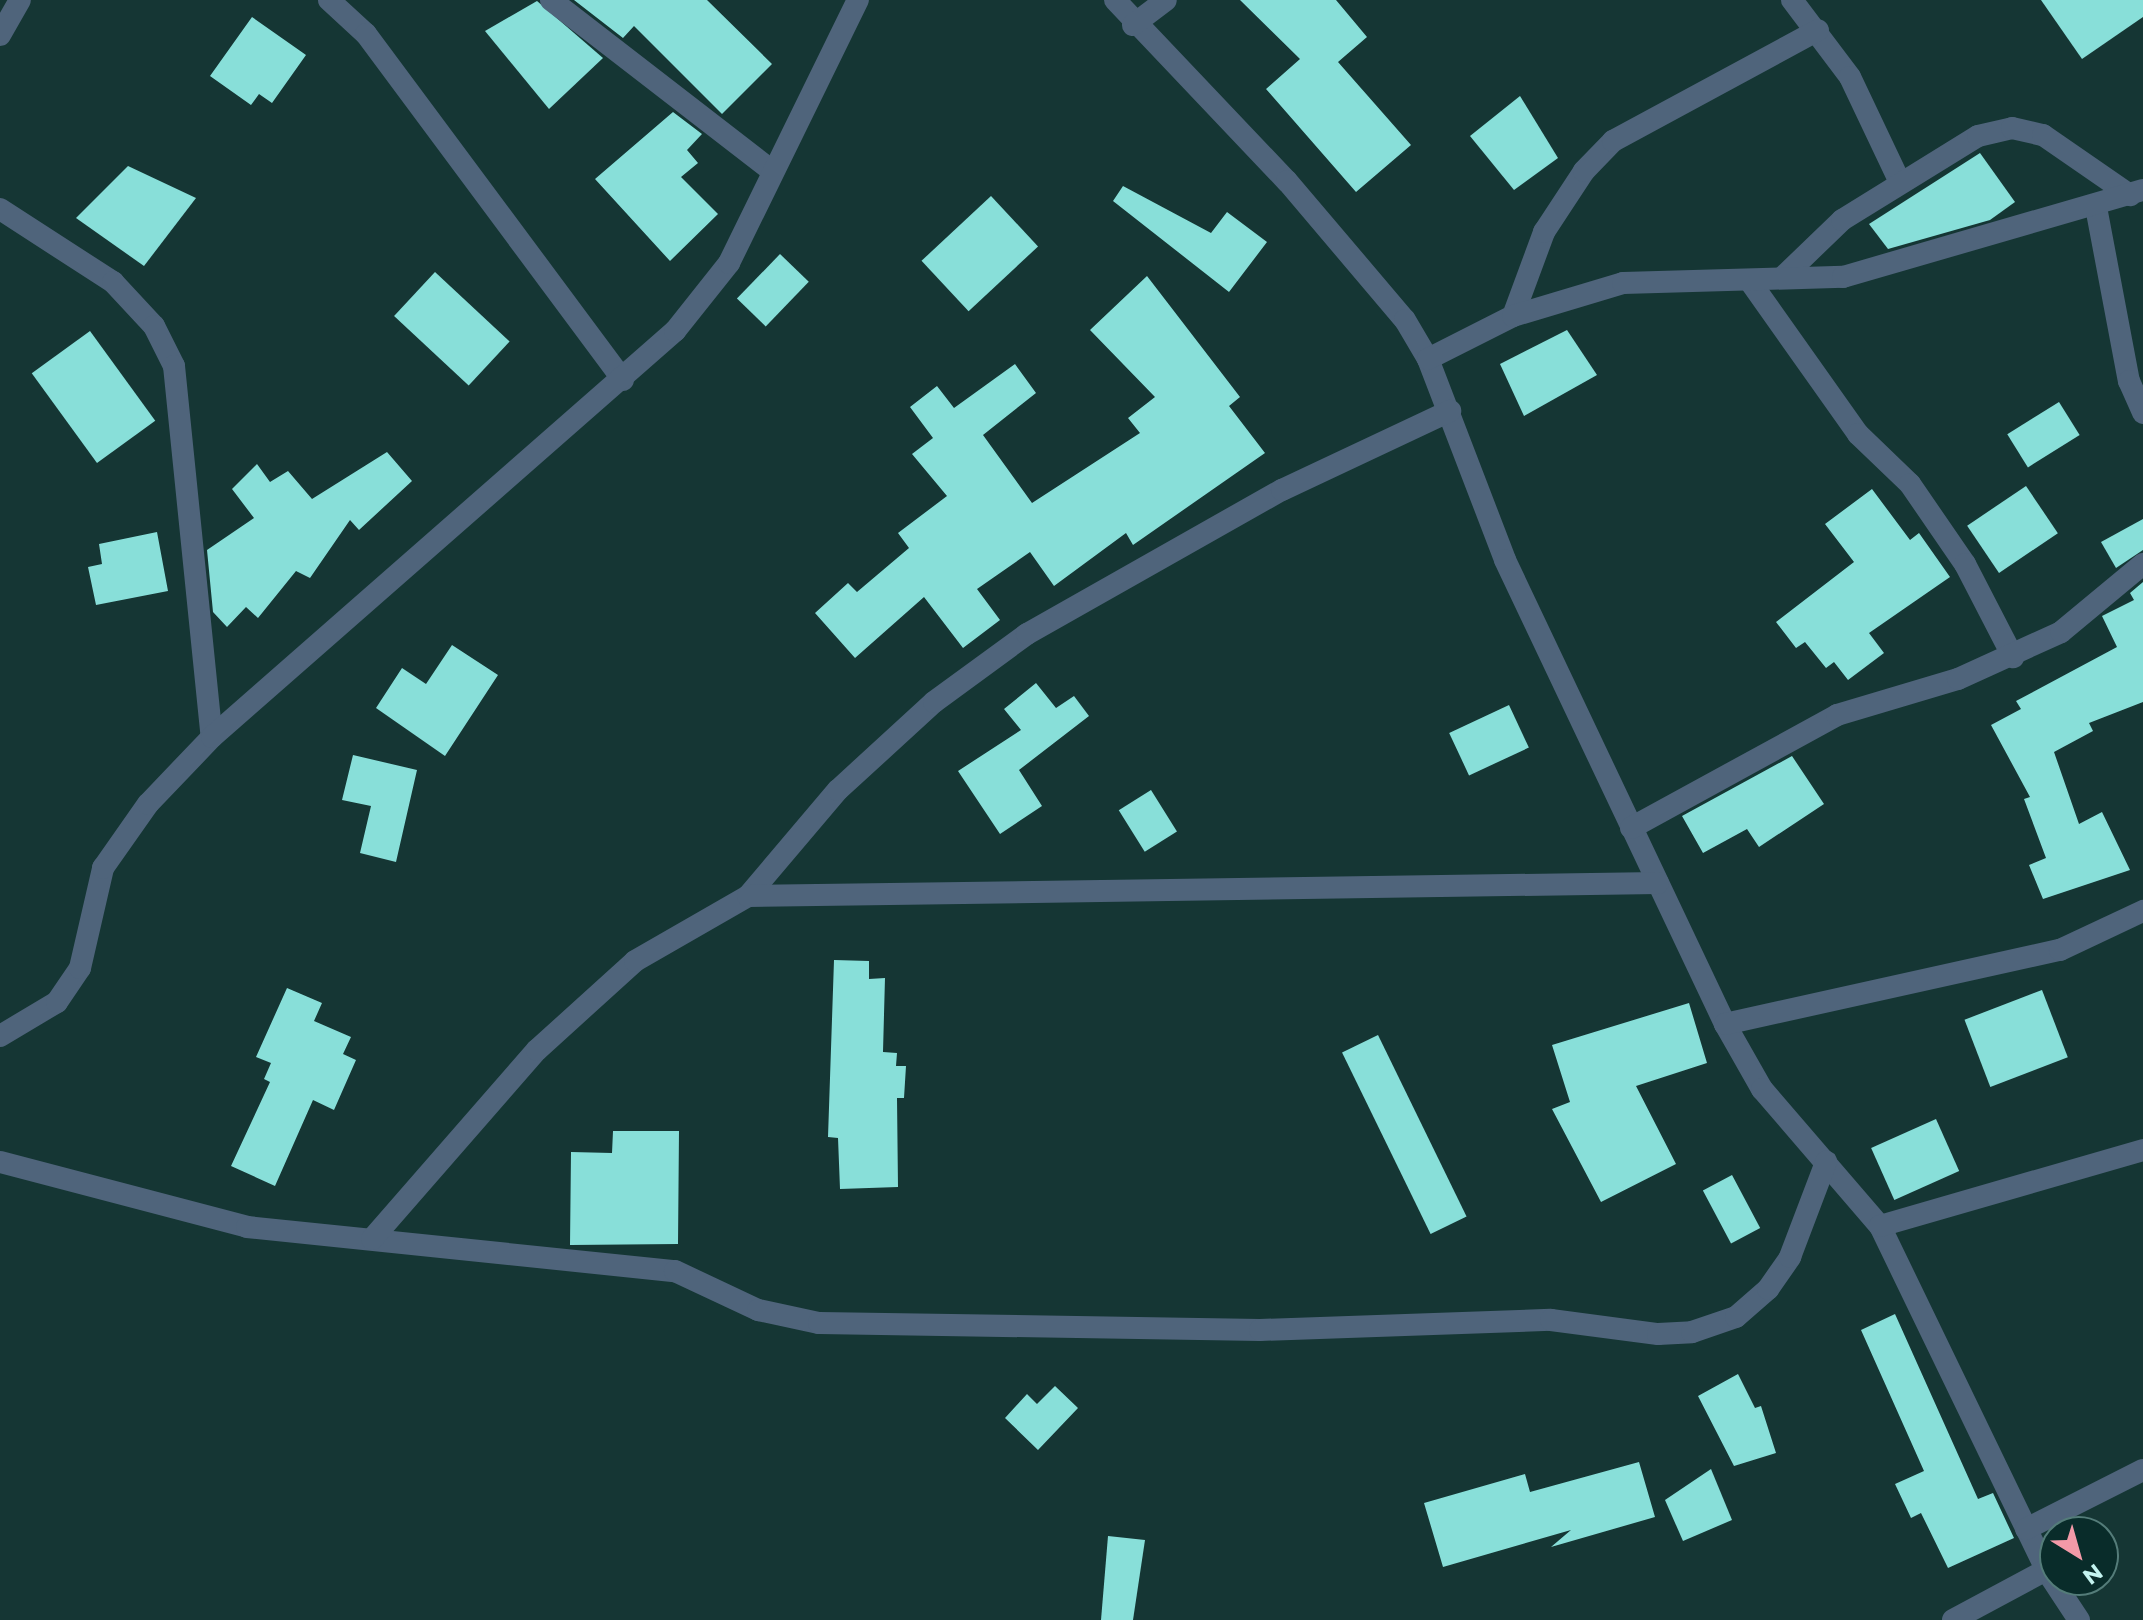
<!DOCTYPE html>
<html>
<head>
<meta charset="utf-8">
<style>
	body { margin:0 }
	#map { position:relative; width:2143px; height:1620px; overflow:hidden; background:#153634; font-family:Montserrat,sans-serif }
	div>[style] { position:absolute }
	.building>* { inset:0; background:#88dfd9; transform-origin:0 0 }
	.minor>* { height:22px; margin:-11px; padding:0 11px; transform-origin:11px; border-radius:11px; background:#4f647b }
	span { translate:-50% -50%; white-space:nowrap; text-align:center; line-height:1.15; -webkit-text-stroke:8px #092c2a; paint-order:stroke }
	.north { position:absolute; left:2039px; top:1516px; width:80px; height:80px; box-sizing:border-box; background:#092c2a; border:2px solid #547c79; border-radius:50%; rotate:143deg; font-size:22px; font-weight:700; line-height:32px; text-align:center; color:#c4f4f0 }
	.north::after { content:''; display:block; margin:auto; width:28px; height:36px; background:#f39aa8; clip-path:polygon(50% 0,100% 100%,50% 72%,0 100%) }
</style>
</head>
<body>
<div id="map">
	<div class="building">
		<i style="clip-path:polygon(574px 0,707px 0,772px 64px,722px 114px,634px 26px,623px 38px)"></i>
		<i style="clip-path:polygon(1240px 0,1336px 0,1367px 37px,1338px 62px,1411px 145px,1356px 192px,1266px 89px,1300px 59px)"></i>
		<i style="clip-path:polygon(2041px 0,2143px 0,2143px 17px,2082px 59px)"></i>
		<i style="clip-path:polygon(537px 1px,603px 58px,549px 109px,485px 31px)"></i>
		<i style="clip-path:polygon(252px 17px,306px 55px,272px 103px,259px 94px,251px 105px,210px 76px)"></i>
		<i style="clip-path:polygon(1520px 96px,1558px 158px,1514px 190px,1470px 136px)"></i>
		<i style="clip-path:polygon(673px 112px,702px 134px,687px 150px,698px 163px,681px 177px,718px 214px,670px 261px,595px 179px)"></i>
		<i style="clip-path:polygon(1980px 153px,2015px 202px,1990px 220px,1888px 249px,1869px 224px)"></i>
		<i style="clip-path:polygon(128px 166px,196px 198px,144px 266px,76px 218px)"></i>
		<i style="clip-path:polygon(1123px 186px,1211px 233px,1227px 212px,1267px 242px,1229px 292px,1113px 201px)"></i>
		<i style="left:991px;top:196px;width:69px;height:95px;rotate:47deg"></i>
		<i style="left:780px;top:254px;width:40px;height:62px;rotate:44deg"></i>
		<i style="left:435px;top:272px;width:102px;height:60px;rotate:43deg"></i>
		<i style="clip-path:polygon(1147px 276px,1240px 397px,1229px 406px,1265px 453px,1133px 545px,1126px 533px,1054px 586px,1030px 552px,977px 589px,1000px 620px,963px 648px,924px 597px,855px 658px,815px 613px,848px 583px,857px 592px,909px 548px,898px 533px,947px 496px,912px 454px,933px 438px,910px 407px,937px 386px,954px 408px,1015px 364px,1036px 393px,983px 435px,1032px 503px,1140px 433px,1128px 418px,1155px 397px,1090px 330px)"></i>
		<i style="clip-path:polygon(1567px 330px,1597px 375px,1524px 416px,1500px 364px)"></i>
		<i style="left:90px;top:331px;width:111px;height:72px;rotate:54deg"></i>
		<i style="left:2059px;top:402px;width:39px;height:61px;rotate:58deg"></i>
		<i style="clip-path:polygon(387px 452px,412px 481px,359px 530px,350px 520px,310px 578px,296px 571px,258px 618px,246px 607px,227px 627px,213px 612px,207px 550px,254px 518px,232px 489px,257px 464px,270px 482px,288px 471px,312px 499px)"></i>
		<i style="left:2026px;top:486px;width:57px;height:71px;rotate:56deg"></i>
		<i style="clip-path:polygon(1872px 489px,1910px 540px,1919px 533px,1950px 577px,1869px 633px,1884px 653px,1848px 680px,1834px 662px,1826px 668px,1805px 642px,1796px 648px,1776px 622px,1854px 562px,1825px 524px)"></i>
		<i style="clip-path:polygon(2143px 519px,2143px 550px,2116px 568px,2101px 542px)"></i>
		<i style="clip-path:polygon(157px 532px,168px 591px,96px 605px,88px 567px,102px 564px,99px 544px)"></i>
		<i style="clip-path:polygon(2143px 582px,2143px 702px,2089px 723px,2093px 731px,2054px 752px,2079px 824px,2102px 812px,2130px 870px,2043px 899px,2029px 865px,2046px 858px,2024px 799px,2030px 797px,1991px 725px,2021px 709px,2016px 701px,2117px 647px,2102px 616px,2134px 600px,2130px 593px)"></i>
		<i style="clip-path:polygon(452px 645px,498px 675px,445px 756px,376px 708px,402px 668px,426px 684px)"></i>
		<i style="clip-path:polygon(1036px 683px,1056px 708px,1074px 696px,1089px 716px,1019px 770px,1042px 806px,1000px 834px,958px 771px,1021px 730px,1004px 709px)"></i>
		<i style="left:1509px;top:705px;width:47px;height:66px;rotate:65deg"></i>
		<i style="clip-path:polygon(353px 755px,417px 770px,396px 862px,360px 853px,371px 806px,342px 800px)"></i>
		<i style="clip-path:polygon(1792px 756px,1824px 804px,1759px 847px,1747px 829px,1703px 853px,1682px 816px)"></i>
		<i style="left:1151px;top:790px;width:49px;height:38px;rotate:58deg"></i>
		<i style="clip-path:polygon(834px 960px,869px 961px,869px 979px,885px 978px,883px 1052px,897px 1053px,896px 1066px,906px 1066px,904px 1098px,897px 1098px,898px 1187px,840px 1189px,838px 1138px,828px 1137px)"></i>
		<i style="clip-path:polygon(287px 988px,322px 1003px,314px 1021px,351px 1037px,343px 1054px,356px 1060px,334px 1110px,313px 1100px,275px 1186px,231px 1166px,270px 1082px,264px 1079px,271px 1063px,256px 1057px)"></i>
		<i style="left:2042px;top:990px;width:72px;height:83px;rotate:69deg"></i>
		<i style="clip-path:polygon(1689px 1003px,1707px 1063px,1636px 1086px,1676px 1164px,1601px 1202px,1552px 1109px,1570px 1102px,1552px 1045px)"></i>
		<i style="left:1378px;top:1035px;width:202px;height:40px;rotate:64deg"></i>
		<i style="left:1936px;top:1119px;width:57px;height:71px;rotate:66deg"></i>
		<i style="clip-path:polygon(613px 1131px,679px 1131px,678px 1244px,570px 1245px,571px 1152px,612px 1153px)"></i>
		<i style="left:1732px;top:1175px;width:60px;height:33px;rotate:62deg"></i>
		<i style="clip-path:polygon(1895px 1314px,1978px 1499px,1993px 1493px,2014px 1538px,1948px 1568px,1921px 1513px,1911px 1518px,1895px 1484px,1924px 1471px,1861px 1330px)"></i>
		<i style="clip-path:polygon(1738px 1374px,1755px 1408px,1761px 1406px,1776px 1453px,1734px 1466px,1698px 1396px)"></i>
		<i style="clip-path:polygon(1055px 1386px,1078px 1408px,1038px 1450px,1005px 1418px,1027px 1394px,1037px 1404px)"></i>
		<i style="clip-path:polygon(1639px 1462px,1655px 1517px,1551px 1547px,1571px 1530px,1443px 1567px,1424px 1503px,1525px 1474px,1530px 1492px)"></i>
		<i style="clip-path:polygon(1711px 1469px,1732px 1520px,1683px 1541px,1665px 1500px)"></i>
		<i style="clip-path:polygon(1108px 1536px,1145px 1540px,1133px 1620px,1101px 1620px)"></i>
	</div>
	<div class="minor">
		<i style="left:329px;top:0;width:50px;rotate:42.6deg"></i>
		<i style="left:366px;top:34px;width:431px;rotate:53.4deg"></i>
		<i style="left:551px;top:0;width:279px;rotate:37.7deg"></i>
		<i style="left:1115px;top:0;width:250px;rotate:46.5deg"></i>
		<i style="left:1287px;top:181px;width:182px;rotate:49.7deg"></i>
		<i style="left:1405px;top:320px;width:45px;rotate:59.5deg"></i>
		<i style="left:1428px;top:359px;width:215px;rotate:69deg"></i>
		<i style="left:1505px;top:560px;width:514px;rotate:64.63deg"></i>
		<i style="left:1725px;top:1024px;width:75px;rotate:60.4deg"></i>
		<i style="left:1762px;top:1089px;width:181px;rotate:49.3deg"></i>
		<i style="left:1880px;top:1226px;width:382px;rotate:64.2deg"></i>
		<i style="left:2046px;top:1570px;width:60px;rotate:56.6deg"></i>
		<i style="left:1792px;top:0;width:96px;rotate:53deg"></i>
		<i style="left:1850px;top:77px;width:114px;rotate:64.6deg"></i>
		<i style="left:1133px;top:25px;width:41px;rotate:-37.1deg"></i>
		<i style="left:0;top:35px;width:40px;rotate:-60.3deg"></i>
		<i style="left:2096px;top:207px;width:177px;rotate:79.3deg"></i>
		<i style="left:2129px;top:381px;width:35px;rotate:66deg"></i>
		<i style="left:0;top:209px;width:135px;rotate:32.9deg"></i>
		<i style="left:113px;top:282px;width:60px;rotate:47deg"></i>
		<i style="left:154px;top:326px;width:45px;rotate:63.4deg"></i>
		<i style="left:174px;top:366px;width:373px;rotate:84.2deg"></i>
		<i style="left:1783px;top:277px;width:82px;rotate:-44deg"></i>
		<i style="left:1842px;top:220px;width:160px;rotate:-31.7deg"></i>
		<i style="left:1978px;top:136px;width:35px;rotate:-13deg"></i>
		<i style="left:2012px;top:128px;width:32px;rotate:13deg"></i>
		<i style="left:2043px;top:135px;width:106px;rotate:34.6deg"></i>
		<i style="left:1749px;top:280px;width:189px;rotate:54.7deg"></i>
		<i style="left:1858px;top:434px;width:72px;rotate:43.9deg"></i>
		<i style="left:1910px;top:484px;width:97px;rotate:55.5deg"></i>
		<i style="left:1965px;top:564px;width:105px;rotate:62.7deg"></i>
		<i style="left:1513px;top:316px;width:90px;rotate:-69.7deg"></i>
		<i style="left:1544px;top:232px;width:73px;rotate:-56.7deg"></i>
		<i style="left:1584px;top:171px;width:42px;rotate:-46deg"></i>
		<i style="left:1613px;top:141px;width:233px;rotate:-28.4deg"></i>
		<i style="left:1428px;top:359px;width:95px;rotate:-26.8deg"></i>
		<i style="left:1513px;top:316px;width:115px;rotate:-16.7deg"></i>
		<i style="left:1623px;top:283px;width:220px;rotate:-1.6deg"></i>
		<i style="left:1843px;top:277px;width:312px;rotate:-16.2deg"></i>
		<i style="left:1631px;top:828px;width:235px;rotate:-28.7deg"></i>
		<i style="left:1837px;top:715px;width:126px;rotate:-16.6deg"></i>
		<i style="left:1958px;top:679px;width:113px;rotate:-24.5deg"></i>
		<i style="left:2061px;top:632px;width:107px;rotate:-39.7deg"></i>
		<i style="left:748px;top:896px;width:139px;rotate:-49.7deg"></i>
		<i style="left:838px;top:790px;width:130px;rotate:-42.5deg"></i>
		<i style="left:934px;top:702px;width:115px;rotate:-36.2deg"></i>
		<i style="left:1027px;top:634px;width:293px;rotate:-29.5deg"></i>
		<i style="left:1282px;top:490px;width:186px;rotate:-25.2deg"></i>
		<i style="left:1725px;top:1024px;width:343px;rotate:-12.5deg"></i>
		<i style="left:2060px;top:950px;width:92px;rotate:-25.2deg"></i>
		<i style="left:0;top:1036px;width:66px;rotate:-30.8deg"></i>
		<i style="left:57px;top:1002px;width:41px;rotate:-55.9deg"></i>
		<i style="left:80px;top:968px;width:103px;rotate:-77deg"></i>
		<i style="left:103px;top:868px;width:78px;rotate:-54.9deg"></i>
		<i style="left:148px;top:804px;width:93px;rotate:-46.3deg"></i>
		<i style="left:212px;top:737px;width:616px;rotate:-41.25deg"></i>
		<i style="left:675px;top:331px;width:87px;rotate:-51.5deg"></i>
		<i style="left:729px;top:263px;width:293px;rotate:-63.9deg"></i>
		<i style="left:0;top:1162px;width:255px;rotate:14.7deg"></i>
		<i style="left:247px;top:1227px;width:430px;rotate:5.9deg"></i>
		<i style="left:675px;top:1271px;width:92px;rotate:25.2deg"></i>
		<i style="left:758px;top:1310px;width:62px;rotate:12deg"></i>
		<i style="left:819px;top:1323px;width:441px;rotate:0.9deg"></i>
		<i style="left:1260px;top:1330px;width:291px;rotate:-2deg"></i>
		<i style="left:1551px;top:1320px;width:108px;rotate:7.5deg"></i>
		<i style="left:1658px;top:1334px;width:34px;rotate:-3deg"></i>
		<i style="left:1692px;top:1332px;width:46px;rotate:-18.8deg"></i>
		<i style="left:1736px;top:1317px;width:43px;rotate:-41.2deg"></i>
		<i style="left:1768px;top:1289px;width:39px;rotate:-55deg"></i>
		<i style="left:1790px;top:1257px;width:102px;rotate:-69.2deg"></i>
		<i style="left:1880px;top:1226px;width:274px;rotate:-16.1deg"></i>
		<i style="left:372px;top:1239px;width:251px;rotate:-48.9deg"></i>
		<i style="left:537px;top:1050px;width:132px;rotate:-42.2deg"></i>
		<i style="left:635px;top:961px;width:130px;rotate:-29.9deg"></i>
		<i style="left:748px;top:896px;width:910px;rotate:-0.82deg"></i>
		<i style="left:2026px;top:1529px;width:131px;rotate:-26.8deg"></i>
		<i style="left:1953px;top:1620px;width:106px;rotate:-28.3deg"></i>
	</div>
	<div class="north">N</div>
</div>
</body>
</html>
